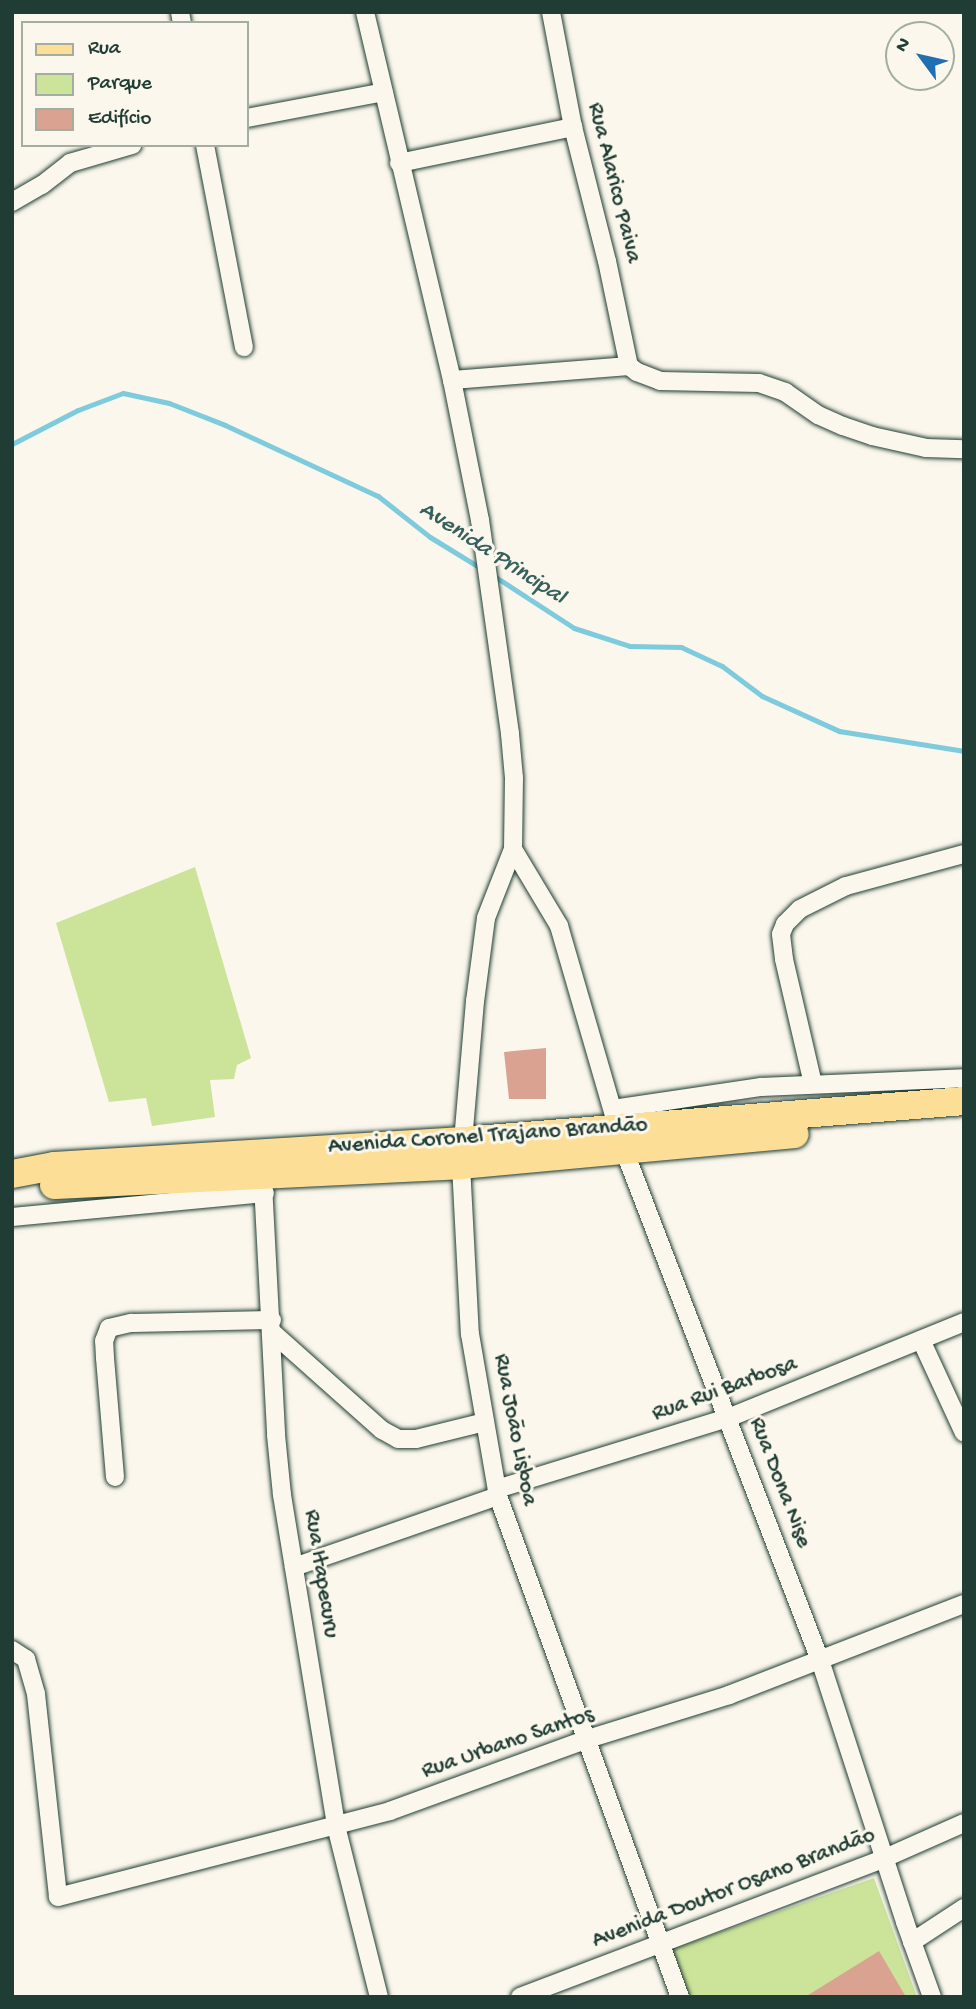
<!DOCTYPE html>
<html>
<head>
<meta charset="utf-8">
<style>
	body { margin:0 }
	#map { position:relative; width:976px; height:2009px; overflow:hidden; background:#fbf7ec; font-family:"Gochi Hand",sans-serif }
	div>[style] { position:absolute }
	.green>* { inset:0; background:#cbe49a }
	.stream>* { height:5px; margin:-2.5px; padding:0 2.5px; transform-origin:2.5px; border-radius:2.5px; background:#7dcbdc }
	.building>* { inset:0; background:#daa391 }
	.roads { filter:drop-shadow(0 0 2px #1f3d34) drop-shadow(0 0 2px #1f3d34) }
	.minor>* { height:18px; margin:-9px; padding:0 9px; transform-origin:9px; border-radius:9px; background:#fbf7ec }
	.primary>* { height:28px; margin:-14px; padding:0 14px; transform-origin:14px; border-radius:14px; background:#fdde96 }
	span { translate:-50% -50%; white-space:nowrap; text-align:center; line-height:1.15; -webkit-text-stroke:6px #fbf7ec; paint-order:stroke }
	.street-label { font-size:23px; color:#1f3d34 }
	.water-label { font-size:24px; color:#36605e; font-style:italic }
	.frame { position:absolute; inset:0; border:14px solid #1f3d34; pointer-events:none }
	.legend { position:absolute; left:21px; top:21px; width:228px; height:126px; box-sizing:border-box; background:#fbf7ec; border:2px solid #a3ada2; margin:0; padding:9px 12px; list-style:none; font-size:21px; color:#1f3d34 }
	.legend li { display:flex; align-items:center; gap:14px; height:35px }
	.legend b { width:35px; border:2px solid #a3ada2 }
	.north { position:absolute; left:885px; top:21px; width:70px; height:70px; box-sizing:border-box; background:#fbf7ec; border:2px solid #a3ada2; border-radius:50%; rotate:303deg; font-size:19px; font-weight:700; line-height:28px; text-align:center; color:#1f3d34 }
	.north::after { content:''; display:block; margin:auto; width:24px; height:32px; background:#1f6fb2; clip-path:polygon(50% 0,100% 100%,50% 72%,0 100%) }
</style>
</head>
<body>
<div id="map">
	<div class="green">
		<i style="clip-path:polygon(195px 867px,251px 1058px,237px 1065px,234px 1079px,210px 1080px,215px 1117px,152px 1126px,146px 1098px,109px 1102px,56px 923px)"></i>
		<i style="clip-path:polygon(874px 1878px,917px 1997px,689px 1997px,669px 1950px)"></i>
	</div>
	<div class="stream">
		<i style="left:12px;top:444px;width:74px;rotate:-27.3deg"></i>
		<i style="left:78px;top:410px;width:48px;rotate:-20.7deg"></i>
		<i style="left:123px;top:393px;width:47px;rotate:12.3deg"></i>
		<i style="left:169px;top:403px;width:60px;rotate:21.4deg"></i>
		<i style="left:225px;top:425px;width:169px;rotate:24.9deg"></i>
		<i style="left:378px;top:496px;width:66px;rotate:38.3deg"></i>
		<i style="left:430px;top:537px;width:61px;rotate:31.6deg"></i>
		<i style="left:494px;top:576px;width:95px;rotate:33deg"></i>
		<i style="left:574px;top:628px;width:59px;rotate:17.8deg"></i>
		<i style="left:630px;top:646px;width:51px;rotate:1.1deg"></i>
		<i style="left:681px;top:647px;width:45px;rotate:24.9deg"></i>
		<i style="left:722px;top:666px;width:50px;rotate:36.9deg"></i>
		<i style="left:762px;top:696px;width:85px;rotate:24.4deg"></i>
		<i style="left:839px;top:731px;width:127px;rotate:9.1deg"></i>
	</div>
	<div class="building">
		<i style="clip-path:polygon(546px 1048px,546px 1099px,509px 1099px,504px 1052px)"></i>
		<i style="clip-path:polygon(879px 1951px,906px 1997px,805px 1997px)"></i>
	</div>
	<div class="roads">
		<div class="minor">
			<i style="left:180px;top:12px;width:11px;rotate:80deg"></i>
			<i style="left:365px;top:12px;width:378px;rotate:76.7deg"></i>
			<i style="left:452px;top:380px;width:143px;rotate:78.7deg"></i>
			<i style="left:480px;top:520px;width:216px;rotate:82deg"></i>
			<i style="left:510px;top:734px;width:44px;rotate:84.8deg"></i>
			<i style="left:514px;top:778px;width:71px;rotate:90.8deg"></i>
			<i style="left:513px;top:849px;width:90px;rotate:59.1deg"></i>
			<i style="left:559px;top:926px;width:233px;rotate:73.8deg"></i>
			<i style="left:624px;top:1150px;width:546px;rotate:68.98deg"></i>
			<i style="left:820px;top:1660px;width:275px;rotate:72deg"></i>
			<i style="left:905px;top:1922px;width:80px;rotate:70.2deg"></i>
			<i style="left:551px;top:12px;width:117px;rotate:79.2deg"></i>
			<i style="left:573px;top:127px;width:138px;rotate:75.8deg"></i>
			<i style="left:607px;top:261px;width:107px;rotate:78.2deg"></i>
			<i style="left:247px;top:118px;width:139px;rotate:-10.7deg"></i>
			<i style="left:205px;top:145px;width:206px;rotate:79.1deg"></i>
			<i style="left:399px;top:163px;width:178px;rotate:-11.7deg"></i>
			<i style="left:12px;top:202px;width:34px;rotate:-30deg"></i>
			<i style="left:42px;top:185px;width:36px;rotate:-38deg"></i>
			<i style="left:70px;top:163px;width:65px;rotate:-16.2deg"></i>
			<i style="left:629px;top:366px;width:10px;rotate:37deg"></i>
			<i style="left:637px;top:372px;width:25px;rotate:21deg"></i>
			<i style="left:660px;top:381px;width:99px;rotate:1.2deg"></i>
			<i style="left:759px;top:383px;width:28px;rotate:19deg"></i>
			<i style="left:785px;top:392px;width:40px;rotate:34.9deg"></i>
			<i style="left:818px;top:415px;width:27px;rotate:24deg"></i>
			<i style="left:843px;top:426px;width:31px;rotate:19deg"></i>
			<i style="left:872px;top:436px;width:55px;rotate:12.5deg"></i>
			<i style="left:926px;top:448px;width:38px;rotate:2deg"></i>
			<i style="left:452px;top:380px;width:178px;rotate:-4.5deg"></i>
			<i style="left:513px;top:849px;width:74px;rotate:111.4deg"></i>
			<i style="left:486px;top:918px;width:84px;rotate:97.5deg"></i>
			<i style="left:475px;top:1001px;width:165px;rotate:94.9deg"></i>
			<i style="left:461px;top:1165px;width:169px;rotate:87deg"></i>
			<i style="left:470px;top:1334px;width:164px;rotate:80.2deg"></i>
			<i style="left:498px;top:1496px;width:533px;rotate:70.04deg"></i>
			<i style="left:813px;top:1084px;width:128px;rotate:-103.1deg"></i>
			<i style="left:784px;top:959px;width:25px;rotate:-97deg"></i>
			<i style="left:781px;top:934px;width:11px;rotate:-68deg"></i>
			<i style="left:785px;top:924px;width:21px;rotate:-45deg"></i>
			<i style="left:800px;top:909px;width:51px;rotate:-26.6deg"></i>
			<i style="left:846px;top:886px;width:122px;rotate:-15.2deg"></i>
			<i style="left:613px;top:1109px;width:150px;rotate:-8.5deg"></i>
			<i style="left:761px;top:1087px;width:203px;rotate:-2.5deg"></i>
			<i style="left:262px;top:1165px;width:270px;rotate:87deg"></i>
			<i style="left:276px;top:1435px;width:60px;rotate:84.3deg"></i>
			<i style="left:282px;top:1495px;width:335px;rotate:80.7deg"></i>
			<i style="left:336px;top:1826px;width:176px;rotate:75.9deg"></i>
			<i style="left:12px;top:1217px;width:254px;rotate:-5.4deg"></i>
			<i style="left:273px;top:1333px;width:146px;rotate:41.7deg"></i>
			<i style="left:382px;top:1430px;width:18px;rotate:29deg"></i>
			<i style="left:398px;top:1439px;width:18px"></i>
			<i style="left:416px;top:1439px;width:71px;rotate:-13.8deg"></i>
			<i style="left:921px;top:1340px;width:102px;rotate:65.2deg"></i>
			<i style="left:115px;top:1477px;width:119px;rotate:-94.8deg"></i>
			<i style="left:105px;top:1358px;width:17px;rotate:-93deg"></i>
			<i style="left:104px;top:1341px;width:14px;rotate:-69deg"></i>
			<i style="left:109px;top:1328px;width:23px;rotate:-13deg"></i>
			<i style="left:131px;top:1323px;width:141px;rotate:-1.2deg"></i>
			<i style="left:497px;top:1489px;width:242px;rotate:-17.1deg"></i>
			<i style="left:728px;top:1418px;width:255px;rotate:-22.1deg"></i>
			<i style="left:294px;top:1567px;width:216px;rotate:-19.2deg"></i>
			<i style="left:12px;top:1650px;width:17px;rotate:33deg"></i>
			<i style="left:26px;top:1659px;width:36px;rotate:74deg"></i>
			<i style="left:36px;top:1694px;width:204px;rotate:83.8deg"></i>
			<i style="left:58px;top:1897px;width:343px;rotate:-14.5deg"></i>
			<i style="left:390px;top:1811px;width:211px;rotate:-20deg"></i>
			<i style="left:588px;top:1739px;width:148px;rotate:-17.3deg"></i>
			<i style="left:729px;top:1695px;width:252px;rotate:-21.2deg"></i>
			<i style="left:912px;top:1942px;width:62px;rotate:-33.2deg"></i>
			<i style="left:520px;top:1997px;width:391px;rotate:-20.8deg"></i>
			<i style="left:885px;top:1858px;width:86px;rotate:-23.9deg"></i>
		</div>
		<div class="primary">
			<i style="left:12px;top:1174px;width:43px;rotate:-10.8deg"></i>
			<i style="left:54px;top:1166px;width:410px;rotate:-3.5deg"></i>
			<i style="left:463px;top:1141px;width:503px;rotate:-4.56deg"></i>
			<i style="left:54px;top:1185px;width:407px;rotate:-2.8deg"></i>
			<i style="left:461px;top:1165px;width:335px;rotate:-5.3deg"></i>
		</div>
	</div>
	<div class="street-label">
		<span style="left:613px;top:183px;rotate:76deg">Rua Alarico Paiva</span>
		<span style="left:488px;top:1137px;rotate:-4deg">Avenida Coronel Trajano Brandão</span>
		<span style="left:725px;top:1390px;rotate:-20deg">Rua Rui Barbosa</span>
		<span style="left:514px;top:1430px;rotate:79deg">Rua João Lisboa</span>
		<span style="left:779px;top:1483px;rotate:69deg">Rua Dona Nise</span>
		<span style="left:320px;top:1574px;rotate:81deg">Rua Itapecuru</span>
		<span style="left:508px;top:1744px;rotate:-19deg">Rua Urbano Santos</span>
		<span style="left:734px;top:1889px;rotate:-21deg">Avenida Doutor Osano Brandão</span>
	</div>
	<div class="water-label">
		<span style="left:492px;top:554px;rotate:33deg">Avenida Principal</span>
	</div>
	<div class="frame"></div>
	<ul class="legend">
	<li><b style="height:9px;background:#fdde96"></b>Rua</li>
	<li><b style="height:19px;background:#cbe49a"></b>Parque</li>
	<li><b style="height:19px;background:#daa391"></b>Edifício</li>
	</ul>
	<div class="north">N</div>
</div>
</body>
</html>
